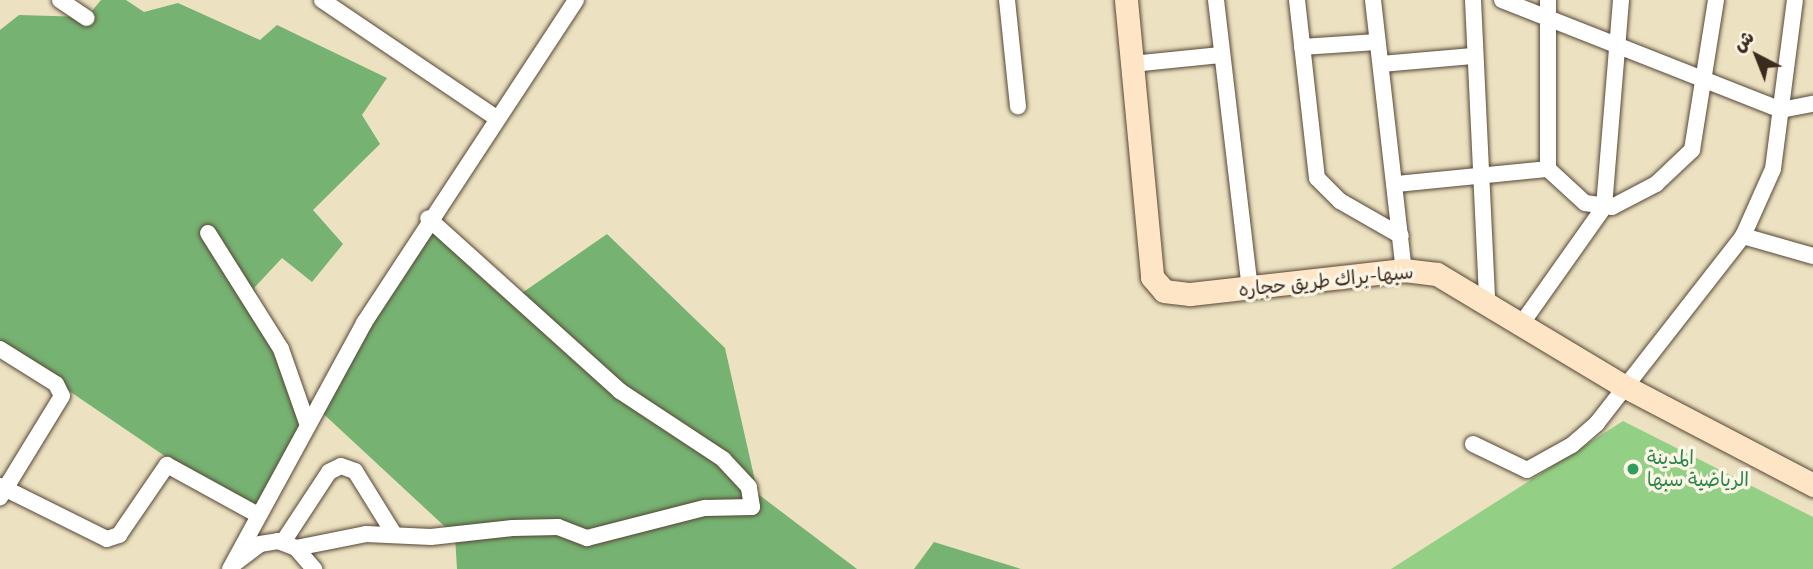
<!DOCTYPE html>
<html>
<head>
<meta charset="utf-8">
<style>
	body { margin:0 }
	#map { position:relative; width:1813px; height:569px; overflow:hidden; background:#ece2c1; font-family:Delius,"Playpen Sans Arabic",sans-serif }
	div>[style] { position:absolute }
	.green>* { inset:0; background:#93d085 }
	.forest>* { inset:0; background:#76b272 }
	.roads { filter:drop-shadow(0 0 2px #564636) drop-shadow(0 0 2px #564636) }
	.minor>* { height:16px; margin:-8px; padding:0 8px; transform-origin:8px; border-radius:8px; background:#fff }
	.secondary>* { height:23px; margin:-11.5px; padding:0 11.5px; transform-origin:11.5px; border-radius:11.5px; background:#fde5c5 }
	.dots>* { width:19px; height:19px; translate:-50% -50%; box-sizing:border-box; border:4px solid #fcf5e5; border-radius:50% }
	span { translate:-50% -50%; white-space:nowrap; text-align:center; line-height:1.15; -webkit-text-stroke:7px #fcf5e5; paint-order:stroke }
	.street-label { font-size:19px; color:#3b2a1e }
	.leisure-label { font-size:19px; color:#27864d }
	.left { translate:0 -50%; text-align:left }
	.north { position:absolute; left:1722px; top:21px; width:70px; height:70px; -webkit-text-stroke:5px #fcf5e5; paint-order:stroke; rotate:318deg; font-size:19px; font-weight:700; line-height:28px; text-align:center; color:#3b2a1e }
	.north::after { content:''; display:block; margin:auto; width:24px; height:32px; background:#3b2a1e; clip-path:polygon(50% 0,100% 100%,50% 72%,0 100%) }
</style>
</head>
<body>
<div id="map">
	<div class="green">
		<i style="clip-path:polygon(1623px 421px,1813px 517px,1813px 569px,1391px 569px)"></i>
	</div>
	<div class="forest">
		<i style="clip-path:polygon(101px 0,126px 0,144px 12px,178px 3px,260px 40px,277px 25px,387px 78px,362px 115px,380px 144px,313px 210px,343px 244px,312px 282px,282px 258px,254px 288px,307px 423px,253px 516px,0 344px,0 30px,19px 15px,87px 17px)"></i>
		<i style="clip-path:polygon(432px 213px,522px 293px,607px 234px,725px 348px,758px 494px,857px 569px,457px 569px,455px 536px,316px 407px)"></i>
		<i style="clip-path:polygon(934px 542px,1021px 569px,914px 569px)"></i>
	</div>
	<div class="roads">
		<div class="minor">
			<i style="left:60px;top:0;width:32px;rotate:34deg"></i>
			<i style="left:322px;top:0;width:209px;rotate:34.1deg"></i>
			<i style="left:1007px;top:0;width:107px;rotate:84.1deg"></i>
			<i style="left:1216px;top:0;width:291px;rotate:83.3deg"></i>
			<i style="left:1297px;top:0;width:179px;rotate:83.6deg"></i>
			<i style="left:1317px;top:178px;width:33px;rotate:45deg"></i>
			<i style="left:1340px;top:201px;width:70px;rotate:29.8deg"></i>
			<i style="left:1373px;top:0;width:272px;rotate:83.5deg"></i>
			<i style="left:1473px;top:0;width:300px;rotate:87.3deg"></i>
			<i style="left:1502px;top:0;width:300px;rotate:21.5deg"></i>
			<i style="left:1781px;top:110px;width:33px;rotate:-11deg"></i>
			<i style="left:1548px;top:0;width:169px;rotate:90deg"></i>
			<i style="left:1548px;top:169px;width:50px;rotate:42.6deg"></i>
			<i style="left:1585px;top:203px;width:27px;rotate:8deg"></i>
			<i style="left:1612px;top:207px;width:50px;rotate:-27.6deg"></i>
			<i style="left:1656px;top:184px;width:50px;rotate:-43.4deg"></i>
			<i style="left:1692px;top:150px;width:152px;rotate:-80.9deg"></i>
			<i style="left:1302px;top:47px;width:75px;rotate:-3.8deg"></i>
			<i style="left:1132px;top:64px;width:89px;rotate:-5.8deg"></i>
			<i style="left:1381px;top:64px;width:92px;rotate:-5deg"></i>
			<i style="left:1397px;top:184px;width:152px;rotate:-5.7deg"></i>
			<i style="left:208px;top:233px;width:137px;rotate:57.8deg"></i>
			<i style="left:281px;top:349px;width:78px;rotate:70.6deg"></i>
			<i style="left:1743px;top:236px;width:73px;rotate:15.9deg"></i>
			<i style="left:1522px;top:323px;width:142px;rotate:-54.7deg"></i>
			<i style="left:1604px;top:207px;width:208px;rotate:-85.3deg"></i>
			<i style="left:0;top:349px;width:66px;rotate:32deg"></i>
			<i style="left:56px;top:384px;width:13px;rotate:63deg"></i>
			<i style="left:62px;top:396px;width:119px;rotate:121.5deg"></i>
			<i style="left:1473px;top:444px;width:60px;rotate:25.7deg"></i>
			<i style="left:1527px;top:470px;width:51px;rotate:-29.1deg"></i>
			<i style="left:1572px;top:445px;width:33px;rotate:-41deg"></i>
			<i style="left:1597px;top:423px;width:237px;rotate:-52deg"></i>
			<i style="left:1743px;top:236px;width:73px;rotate:-65.9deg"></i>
			<i style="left:1773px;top:169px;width:170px;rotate:-82.6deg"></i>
			<i style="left:0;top:486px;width:119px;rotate:26.4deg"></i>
			<i style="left:107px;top:539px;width:13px;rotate:-18deg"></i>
			<i style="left:119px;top:535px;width:85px;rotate:-55.6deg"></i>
			<i style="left:167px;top:465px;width:104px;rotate:28.8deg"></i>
			<i style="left:283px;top:542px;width:84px;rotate:-56.7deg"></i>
			<i style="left:329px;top:472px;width:13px;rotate:-27deg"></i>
			<i style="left:341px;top:466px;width:15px;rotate:20deg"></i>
			<i style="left:355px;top:471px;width:74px;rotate:58.2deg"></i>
			<i style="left:296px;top:548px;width:71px;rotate:-11.3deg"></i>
			<i style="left:366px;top:534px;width:65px;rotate:2.6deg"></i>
			<i style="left:431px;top:537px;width:82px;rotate:-6.3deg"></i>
			<i style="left:513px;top:528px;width:45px;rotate:-1.3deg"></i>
			<i style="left:558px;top:527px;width:31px;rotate:21deg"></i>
			<i style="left:587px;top:538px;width:122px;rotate:-14.3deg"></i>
			<i style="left:705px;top:508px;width:47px;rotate:-1.2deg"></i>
			<i style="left:752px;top:507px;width:20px;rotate:-99deg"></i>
			<i style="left:749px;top:487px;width:38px;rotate:-133deg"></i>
			<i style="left:723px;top:459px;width:123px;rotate:-146.6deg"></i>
			<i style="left:620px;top:391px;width:258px;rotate:-138deg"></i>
			<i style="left:235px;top:563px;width:31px;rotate:-37deg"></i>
			<i style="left:260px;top:544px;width:18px;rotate:-9deg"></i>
			<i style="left:278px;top:541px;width:19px;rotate:21deg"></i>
			<i style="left:296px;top:548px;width:28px;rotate:49deg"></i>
			<i style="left:230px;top:569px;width:280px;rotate:-61.4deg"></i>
			<i style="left:364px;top:323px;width:386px;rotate:-56.7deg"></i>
		</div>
		<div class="secondary">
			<i style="left:1126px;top:0;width:278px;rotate:84.6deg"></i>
			<i style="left:1152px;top:277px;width:18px;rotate:49deg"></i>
			<i style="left:1164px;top:291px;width:26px;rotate:7deg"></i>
			<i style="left:1190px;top:294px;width:215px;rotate:-6.4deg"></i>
			<i style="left:1404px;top:270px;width:33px;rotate:7deg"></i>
			<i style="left:1437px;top:274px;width:216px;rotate:31deg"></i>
			<i style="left:1622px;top:385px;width:216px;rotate:27.6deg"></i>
		</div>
	</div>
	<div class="dots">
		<i style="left:1633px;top:469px;background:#2e9e5b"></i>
	</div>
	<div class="street-label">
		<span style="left:1326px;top:281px;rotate:-6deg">سبها-براك طريق حجاره</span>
	</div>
	<div class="leisure-label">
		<span class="left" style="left:1647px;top:469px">المدينة<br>الرياضية سبها</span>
	</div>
	<div class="north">ش</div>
</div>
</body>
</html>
